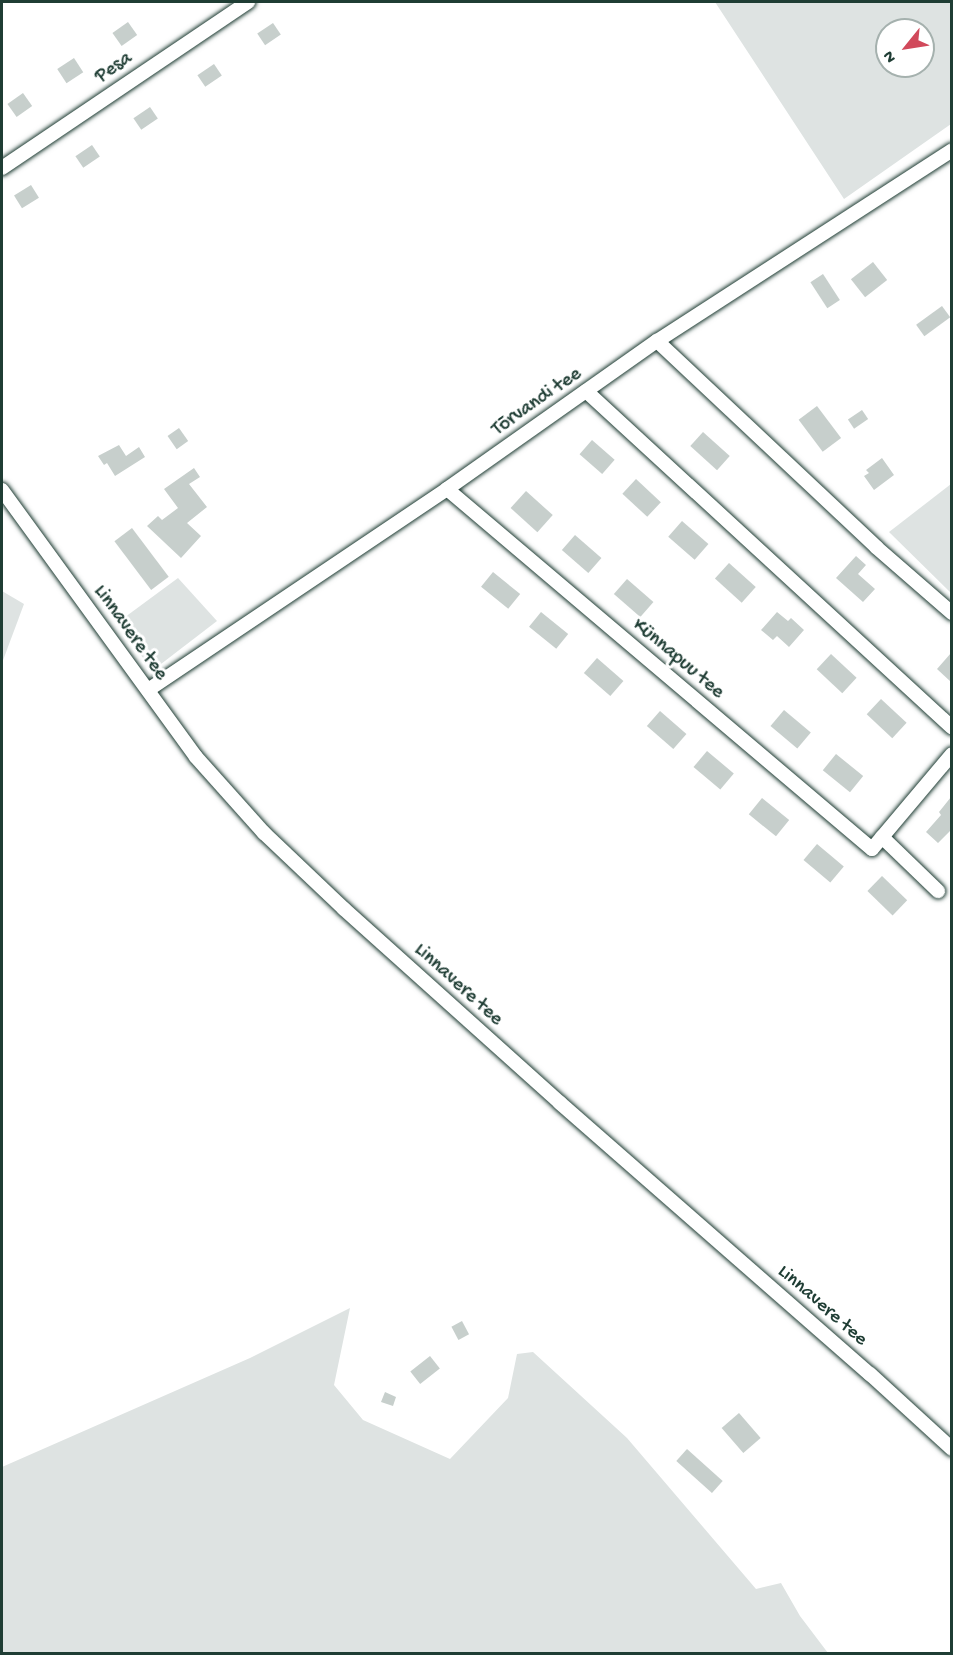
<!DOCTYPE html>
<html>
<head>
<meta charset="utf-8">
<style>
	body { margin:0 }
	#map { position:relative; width:953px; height:1655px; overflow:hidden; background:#fff; font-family:"Gochi Hand",sans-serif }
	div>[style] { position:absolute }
	.green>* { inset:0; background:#dee3e2 }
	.building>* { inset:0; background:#c7cfcc; transform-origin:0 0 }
	.roads { filter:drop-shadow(0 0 2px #1f3d34) drop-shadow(0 0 2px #1f3d34) }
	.minor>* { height:14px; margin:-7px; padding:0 7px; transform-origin:7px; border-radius:7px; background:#fff }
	span { translate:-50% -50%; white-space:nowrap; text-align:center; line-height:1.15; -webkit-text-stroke:6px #fff; paint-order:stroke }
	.street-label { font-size:20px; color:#1f3d34 }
	.frame { position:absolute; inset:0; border:3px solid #1f3d34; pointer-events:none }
	.north { position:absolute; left:875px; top:18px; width:60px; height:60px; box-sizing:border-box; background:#fff; border:2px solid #a5b1ae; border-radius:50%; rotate:240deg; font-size:16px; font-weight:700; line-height:24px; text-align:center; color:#1f3d34 }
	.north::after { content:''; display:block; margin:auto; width:21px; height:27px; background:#d1495b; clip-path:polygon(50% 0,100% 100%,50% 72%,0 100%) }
</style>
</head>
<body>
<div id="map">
	<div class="green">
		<i style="clip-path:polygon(evenodd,715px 2px,951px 2px,951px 124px,844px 199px,715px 2px,887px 30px,923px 30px,923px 66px,887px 66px,887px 30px)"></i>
		<i style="clip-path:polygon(951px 484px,951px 593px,889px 532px)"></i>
		<i style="clip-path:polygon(178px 578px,217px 621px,161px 664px,149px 666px,117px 623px)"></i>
		<i style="clip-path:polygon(2px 591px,24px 604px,2px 663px)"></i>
		<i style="clip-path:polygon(350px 1308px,334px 1385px,363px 1420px,450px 1459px,508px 1398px,517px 1354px,533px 1352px,627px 1438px,756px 1589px,781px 1583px,800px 1616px,828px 1653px,2px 1653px,2px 1467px,250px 1358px)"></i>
	</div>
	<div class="building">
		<i style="left:128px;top:22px;width:16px;height:19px;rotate:55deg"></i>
		<i style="left:273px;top:23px;width:14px;height:19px;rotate:56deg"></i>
		<i style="left:74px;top:58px;width:17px;height:20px;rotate:57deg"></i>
		<i style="left:214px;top:64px;width:14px;height:20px;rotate:56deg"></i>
		<i style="left:23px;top:93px;width:16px;height:19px;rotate:55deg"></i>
		<i style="left:150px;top:107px;width:14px;height:20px;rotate:56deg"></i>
		<i style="left:92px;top:145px;width:14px;height:20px;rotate:56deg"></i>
		<i style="left:31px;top:185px;width:15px;height:20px;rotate:58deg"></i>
		<i style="left:873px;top:262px;width:23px;height:28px;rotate:52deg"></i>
		<i style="left:823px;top:274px;width:31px;height:15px;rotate:57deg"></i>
		<i style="left:942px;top:306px;width:14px;height:32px;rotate:54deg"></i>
		<i style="left:817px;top:406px;width:40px;height:23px;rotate:53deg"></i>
		<i style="left:862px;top:410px;width:11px;height:17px;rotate:56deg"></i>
		<i style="left:179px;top:428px;width:16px;height:14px;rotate:55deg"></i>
		<i style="left:703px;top:432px;width:36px;height:19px;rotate:42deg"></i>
		<i style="left:592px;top:440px;width:30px;height:19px;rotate:41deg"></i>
		<i style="clip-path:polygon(119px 445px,126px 456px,139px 447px,145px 457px,115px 476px,107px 463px,104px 465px,98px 456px)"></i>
		<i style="clip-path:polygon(882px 458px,894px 475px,874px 490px,864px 476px,869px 473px,866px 470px)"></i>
		<i style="clip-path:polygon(194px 468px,200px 477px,189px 484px,207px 507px,187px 523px,201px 536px,181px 558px,147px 526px,158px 516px,162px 520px,178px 508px,164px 489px)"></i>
		<i style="left:636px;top:479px;width:34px;height:20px;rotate:43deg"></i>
		<i style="left:526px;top:491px;width:36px;height:23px;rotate:42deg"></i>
		<i style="left:682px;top:521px;width:35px;height:21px;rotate:41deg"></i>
		<i style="left:132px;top:528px;width:61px;height:22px;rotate:53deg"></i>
		<i style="left:575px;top:535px;width:35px;height:20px;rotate:41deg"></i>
		<i style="clip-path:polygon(856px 556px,866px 565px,858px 574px,875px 589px,863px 602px,836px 578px)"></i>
		<i style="left:729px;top:563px;width:36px;height:21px;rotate:42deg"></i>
		<i style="left:493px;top:572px;width:35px;height:19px;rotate:39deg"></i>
		<i style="left:627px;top:579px;width:35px;height:20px;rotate:41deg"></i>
		<i style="left:541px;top:612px;width:35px;height:19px;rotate:39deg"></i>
		<i style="clip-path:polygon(777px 612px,788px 621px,791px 618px,804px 630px,789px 647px,777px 636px,773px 640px,761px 630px)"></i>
		<i style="clip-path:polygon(951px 653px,951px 682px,937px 669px)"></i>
		<i style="left:831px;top:654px;width:35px;height:21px;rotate:43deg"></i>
		<i style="left:597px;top:658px;width:35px;height:20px;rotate:41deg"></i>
		<i style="left:881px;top:699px;width:35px;height:21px;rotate:43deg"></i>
		<i style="left:784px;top:710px;width:35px;height:21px;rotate:40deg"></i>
		<i style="left:660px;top:711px;width:35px;height:20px;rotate:41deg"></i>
		<i style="left:707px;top:751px;width:35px;height:21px;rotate:40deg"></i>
		<i style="left:836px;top:754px;width:35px;height:21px;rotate:39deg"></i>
		<i style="clip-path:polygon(951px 797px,951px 833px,950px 831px,938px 843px,926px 832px,941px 815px,939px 812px)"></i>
		<i style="left:762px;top:798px;width:35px;height:21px;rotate:39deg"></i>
		<i style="left:817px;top:844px;width:35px;height:21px;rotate:40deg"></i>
		<i style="left:882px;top:876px;width:35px;height:21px;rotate:44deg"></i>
		<i style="left:462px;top:1321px;width:15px;height:12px;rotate:62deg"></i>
		<i style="left:430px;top:1356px;width:16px;height:25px;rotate:52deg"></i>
		<i style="clip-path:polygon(385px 1392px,396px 1397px,393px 1406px,381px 1402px)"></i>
		<i style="left:739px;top:1413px;width:33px;height:23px;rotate:49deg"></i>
		<i style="left:687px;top:1449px;width:48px;height:16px;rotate:42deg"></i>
	</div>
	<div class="roads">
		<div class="minor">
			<i style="left:2px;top:168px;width:297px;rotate:-34deg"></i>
			<i style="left:657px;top:341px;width:301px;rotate:43.2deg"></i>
			<i style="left:876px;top:547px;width:101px;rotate:41deg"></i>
			<i style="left:586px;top:391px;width:497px;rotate:42.6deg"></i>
			<i style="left:447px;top:489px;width:557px;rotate:40.27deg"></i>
			<i style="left:872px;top:849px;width:124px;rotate:-49.9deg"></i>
			<i style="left:2px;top:490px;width:330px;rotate:54deg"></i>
			<i style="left:196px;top:757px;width:102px;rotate:48.2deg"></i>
			<i style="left:264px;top:833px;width:110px;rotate:43.5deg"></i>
			<i style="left:344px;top:909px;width:290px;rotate:41.9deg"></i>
			<i style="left:560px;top:1103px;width:412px;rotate:41.2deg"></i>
			<i style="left:870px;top:1374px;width:111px;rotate:42.4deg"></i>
			<i style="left:148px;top:690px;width:360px;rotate:-33.9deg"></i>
			<i style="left:447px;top:489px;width:257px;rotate:-35.2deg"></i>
			<i style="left:657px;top:341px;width:351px;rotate:-32.9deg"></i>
			<i style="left:882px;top:837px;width:78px;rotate:44deg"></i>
		</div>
	</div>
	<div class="street-label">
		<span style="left:114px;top:68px;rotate:-34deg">Pesa</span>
		<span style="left:537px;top:402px;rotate:-35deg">Tõrvandi tee</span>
		<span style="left:130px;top:633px;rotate:54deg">Linnavere tee</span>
		<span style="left:678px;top:659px;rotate:40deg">Künnapuu tee</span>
		<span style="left:458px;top:985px;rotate:42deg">Linnavere tee</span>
		<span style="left:822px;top:1306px;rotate:41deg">Linnavere tee</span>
	</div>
	<div class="frame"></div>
	<div class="north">N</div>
</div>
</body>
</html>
